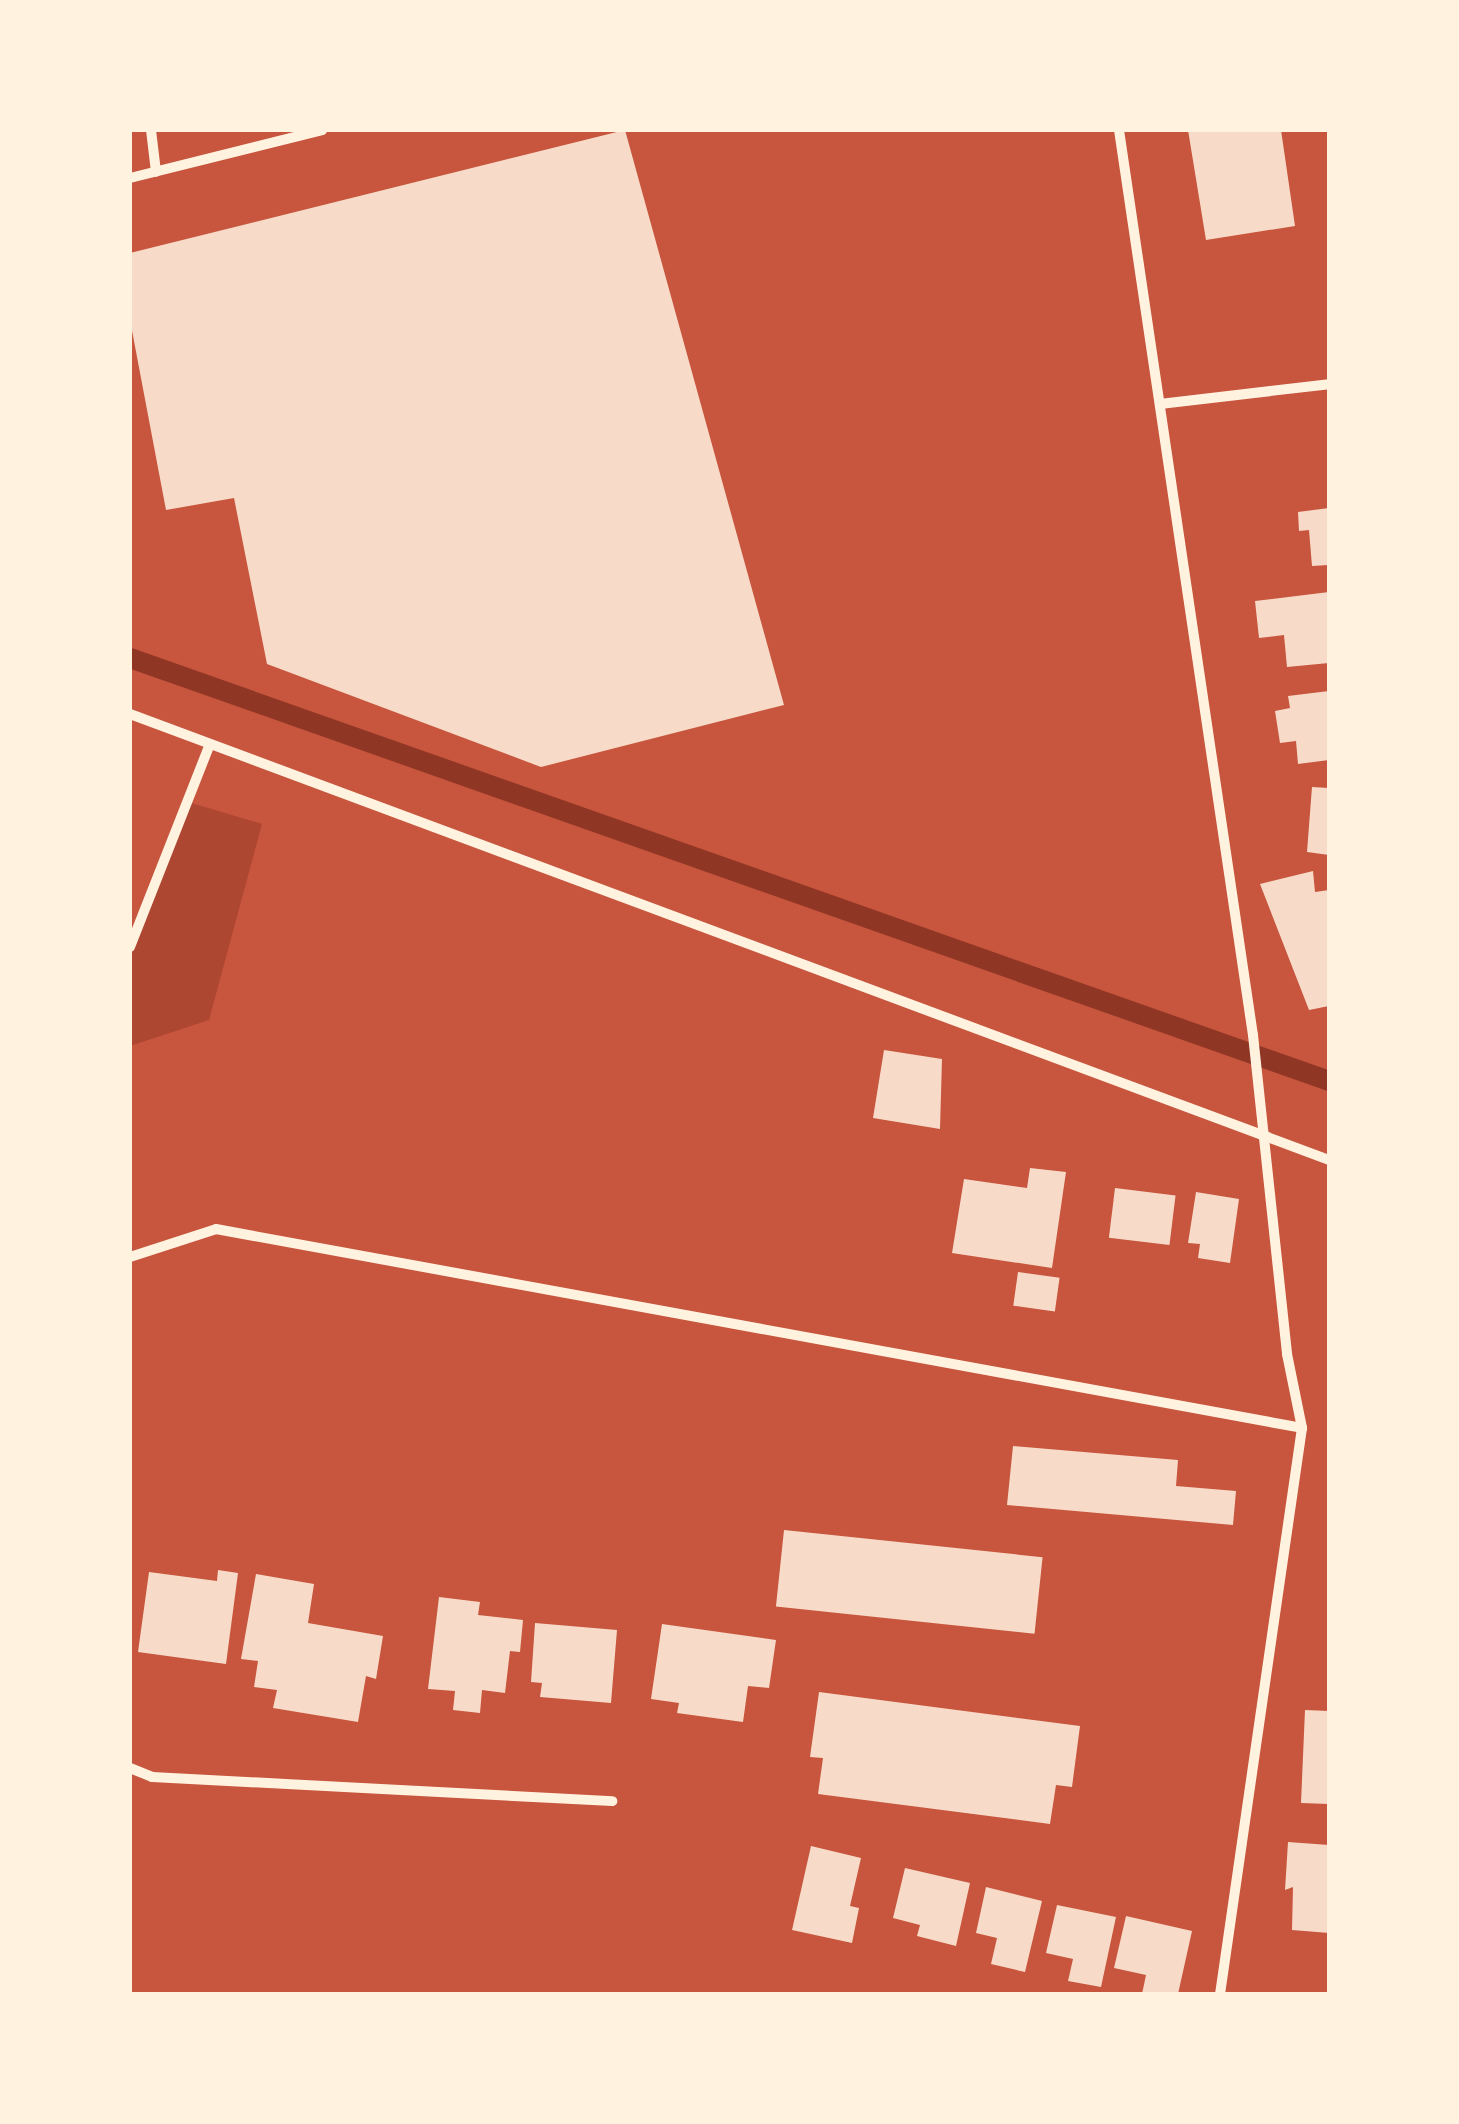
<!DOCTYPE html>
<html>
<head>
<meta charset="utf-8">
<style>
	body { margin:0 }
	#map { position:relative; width:1459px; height:2124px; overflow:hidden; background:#c8553d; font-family:Barlow,sans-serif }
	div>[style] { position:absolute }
	.green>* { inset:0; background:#ae4732 }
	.stream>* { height:20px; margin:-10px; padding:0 10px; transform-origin:10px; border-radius:10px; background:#8f3625 }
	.building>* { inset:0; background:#f7dbc8; transform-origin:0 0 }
	.minor>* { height:10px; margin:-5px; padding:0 5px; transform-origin:5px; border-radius:5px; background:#fff3e0 }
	span { translate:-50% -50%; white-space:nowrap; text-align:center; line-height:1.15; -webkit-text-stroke:8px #fff3e0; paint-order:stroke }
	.frame { position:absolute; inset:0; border:132px solid #fff3e0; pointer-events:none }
</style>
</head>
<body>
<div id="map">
	<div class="green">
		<i style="clip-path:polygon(188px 802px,262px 824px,209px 1020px,130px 1046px,130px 959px)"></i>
	</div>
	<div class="stream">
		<i style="left:130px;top:658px;width:1271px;rotate:19.43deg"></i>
	</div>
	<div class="building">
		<i style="clip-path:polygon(625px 130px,784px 705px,541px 767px,267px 664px,234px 498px,166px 510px,130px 320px,130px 253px)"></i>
		<i style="clip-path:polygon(1188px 130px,1281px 130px,1295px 226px,1206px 240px)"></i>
		<i style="clip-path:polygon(1329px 508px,1329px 565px,1312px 566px,1309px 530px,1299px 531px,1298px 512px)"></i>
		<i style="clip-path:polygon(1329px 592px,1329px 663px,1287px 667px,1284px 635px,1259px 638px,1255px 601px)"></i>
		<i style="clip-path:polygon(1329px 691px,1329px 760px,1298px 764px,1296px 741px,1280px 743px,1275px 711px,1290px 708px,1288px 696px)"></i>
		<i style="clip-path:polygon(1312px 787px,1329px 788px,1329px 855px,1307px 852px)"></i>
		<i style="clip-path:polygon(1313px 871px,1315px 892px,1329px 890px,1329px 1006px,1309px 1010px,1260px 884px)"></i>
		<i style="clip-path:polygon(884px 1050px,942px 1059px,940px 1129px,873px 1118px)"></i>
		<i style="clip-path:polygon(1030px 1168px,1066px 1172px,1052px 1268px,952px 1253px,964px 1179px,1027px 1188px)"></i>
		<i style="left:1115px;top:1188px;width:61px;height:50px;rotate:7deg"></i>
		<i style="clip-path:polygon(1196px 1192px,1239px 1199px,1230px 1263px,1198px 1258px,1200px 1244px,1188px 1243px)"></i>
		<i style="left:1018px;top:1272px;width:42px;height:34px;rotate:8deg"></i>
		<i style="clip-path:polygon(1013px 1446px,1178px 1460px,1176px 1486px,1236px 1491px,1233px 1525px,1007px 1505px)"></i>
		<i style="left:784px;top:1530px;width:260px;height:77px;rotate:6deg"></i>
		<i style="clip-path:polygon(218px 1570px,238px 1573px,226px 1664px,138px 1652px,149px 1572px,217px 1581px)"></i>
		<i style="clip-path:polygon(256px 1574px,314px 1584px,308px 1623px,383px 1636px,376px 1679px,366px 1676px,358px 1722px,273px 1708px,277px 1690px,254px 1687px,258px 1661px,241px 1659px)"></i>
		<i style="clip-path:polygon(439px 1597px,480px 1602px,478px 1615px,523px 1620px,520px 1652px,510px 1651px,505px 1693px,482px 1690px,480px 1713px,453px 1710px,455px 1691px,428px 1689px)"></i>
		<i style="clip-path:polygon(535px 1623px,617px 1630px,611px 1703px,540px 1697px,542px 1683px,531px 1682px)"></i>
		<i style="clip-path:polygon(662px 1624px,776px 1640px,769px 1688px,748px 1686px,743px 1722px,677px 1713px,679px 1703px,651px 1699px)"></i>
		<i style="clip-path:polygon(819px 1692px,1080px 1726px,1072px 1787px,1056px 1785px,1050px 1824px,818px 1794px,823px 1758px,810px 1757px)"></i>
		<i style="clip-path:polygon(1305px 1710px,1329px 1711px,1329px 1804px,1301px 1803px)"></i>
		<i style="clip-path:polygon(1288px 1842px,1329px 1845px,1329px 1933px,1292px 1930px,1293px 1887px,1285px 1890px)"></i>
		<i style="clip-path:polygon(811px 1846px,861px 1858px,850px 1906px,859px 1908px,852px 1943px,792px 1930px)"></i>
		<i style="clip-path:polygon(905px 1868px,970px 1883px,956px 1946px,917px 1936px,920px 1925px,893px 1918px)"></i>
		<i style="clip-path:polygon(986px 1887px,1042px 1901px,1025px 1972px,991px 1964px,997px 1938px,976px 1933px)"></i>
		<i style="clip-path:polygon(1057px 1905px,1116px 1917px,1101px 1987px,1068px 1981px,1073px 1959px,1046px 1953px)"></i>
		<i style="clip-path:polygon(1126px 1916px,1192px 1931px,1178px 1994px,1142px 1994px,1146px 1975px,1114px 1968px)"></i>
	</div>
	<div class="minor">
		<i style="left:151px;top:130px;width:42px;rotate:83.2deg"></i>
		<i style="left:1119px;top:130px;width:915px;rotate:81.58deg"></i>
		<i style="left:1253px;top:1035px;width:321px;rotate:83.9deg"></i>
		<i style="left:1287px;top:1354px;width:76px;rotate:78.5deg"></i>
		<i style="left:1302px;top:1428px;width:572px;rotate:98.24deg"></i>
		<i style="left:130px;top:178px;width:198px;rotate:-14deg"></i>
		<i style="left:1160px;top:404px;width:170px;rotate:-6.7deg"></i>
		<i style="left:130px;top:714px;width:1279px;rotate:20.4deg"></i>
		<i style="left:130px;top:947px;width:218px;rotate:-68.5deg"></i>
		<i style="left:130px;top:1257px;width:90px;rotate:-18deg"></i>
		<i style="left:216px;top:1229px;width:1104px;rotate:10.38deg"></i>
		<i style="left:130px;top:1768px;width:24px;rotate:22deg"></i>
		<i style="left:152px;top:1777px;width:461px;rotate:3deg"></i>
	</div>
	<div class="frame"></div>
</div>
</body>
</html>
